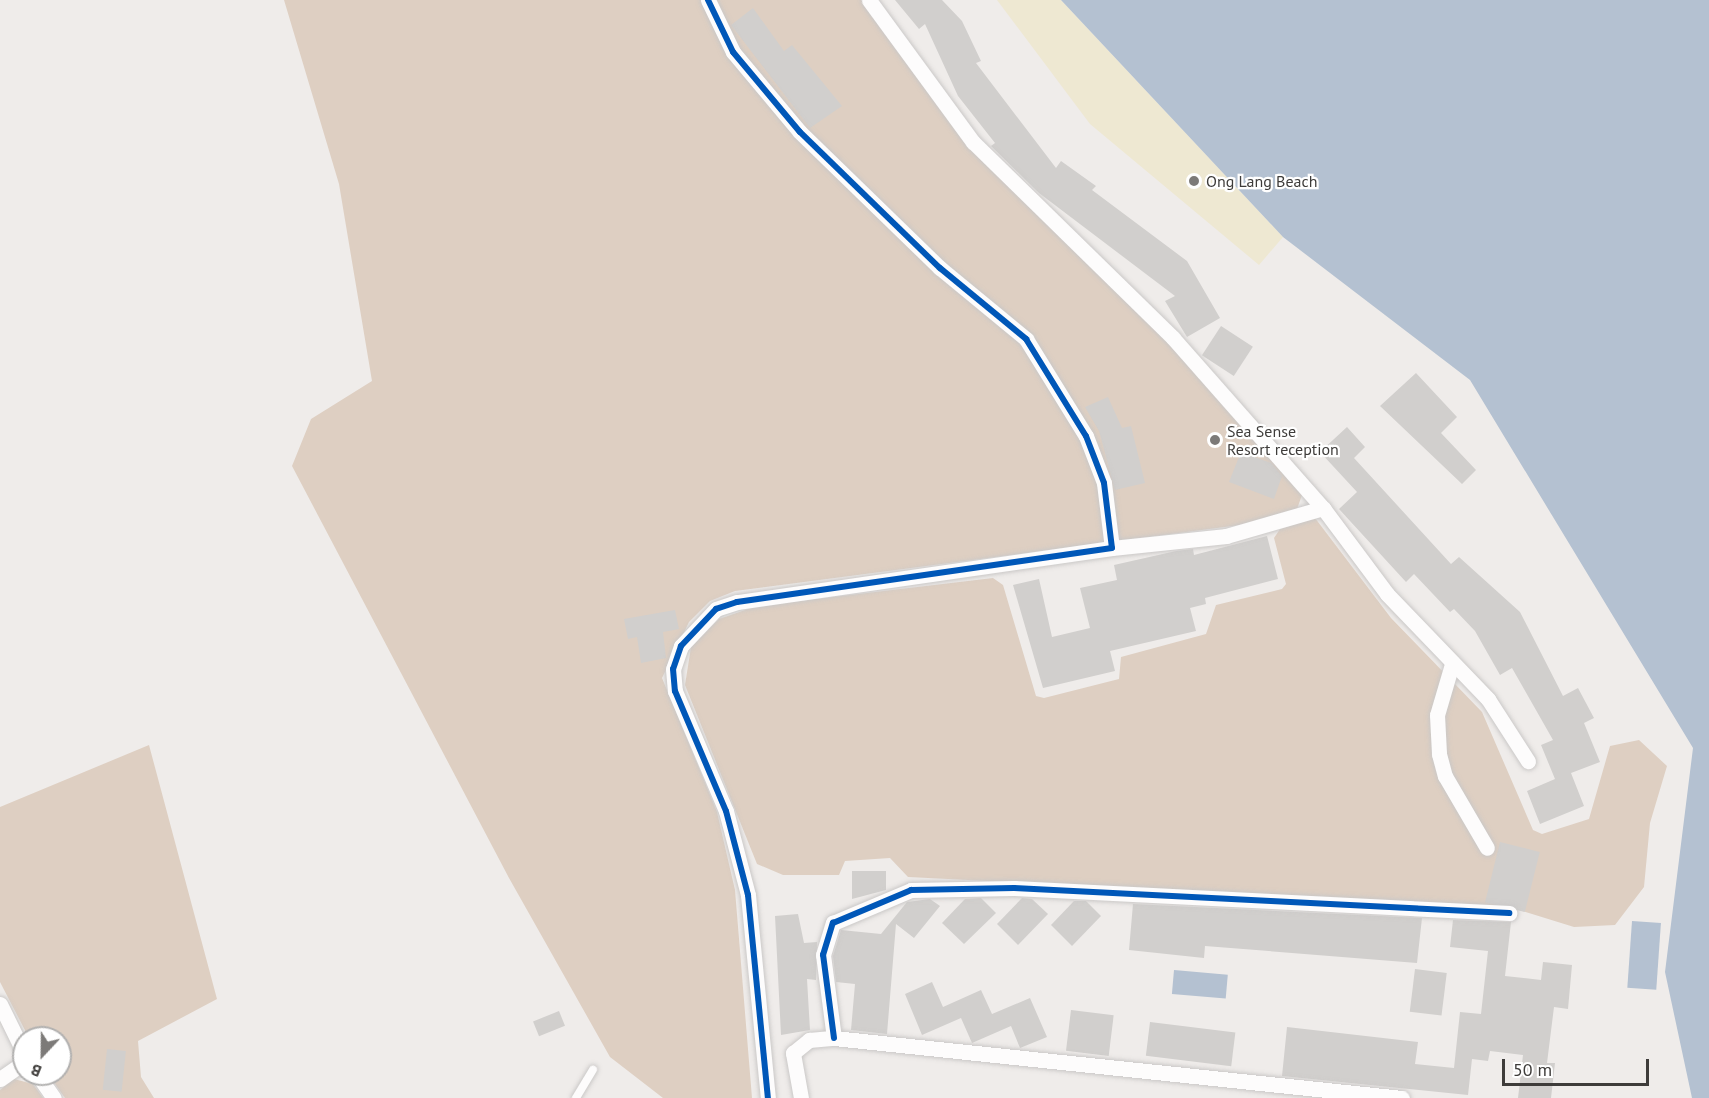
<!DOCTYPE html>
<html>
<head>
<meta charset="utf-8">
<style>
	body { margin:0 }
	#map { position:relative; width:1709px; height:1098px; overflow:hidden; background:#efecea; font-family:"PT Sans",sans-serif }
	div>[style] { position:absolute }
	.forest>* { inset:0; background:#decfc2 }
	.sand>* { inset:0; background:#eee8d2 }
	.water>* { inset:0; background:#b4c1d1; transform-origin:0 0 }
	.building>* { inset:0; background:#d1cfcd; transform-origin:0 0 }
	.roads { filter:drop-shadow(0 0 2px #cac8c7) drop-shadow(0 0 2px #cac8c7) }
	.service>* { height:8px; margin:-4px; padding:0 4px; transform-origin:4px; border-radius:4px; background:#fdfcfc }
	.minor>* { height:15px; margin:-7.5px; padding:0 7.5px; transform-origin:7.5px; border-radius:7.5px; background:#fdfcfc }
	.cycleway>* { height:6px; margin:-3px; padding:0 3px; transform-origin:3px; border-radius:3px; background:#0057b8 }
	.dots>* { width:16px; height:16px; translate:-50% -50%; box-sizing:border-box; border:3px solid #fff; border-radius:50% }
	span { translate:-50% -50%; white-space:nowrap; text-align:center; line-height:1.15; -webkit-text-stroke:4.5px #fff; paint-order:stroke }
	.poi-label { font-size:16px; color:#3e3c3a }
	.left { translate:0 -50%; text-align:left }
	.north { position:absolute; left:12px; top:1026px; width:60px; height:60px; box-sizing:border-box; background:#fff; border:2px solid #b2b1b0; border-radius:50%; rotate:202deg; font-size:16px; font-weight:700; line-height:24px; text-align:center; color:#3e3c3a }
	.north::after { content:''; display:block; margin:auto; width:21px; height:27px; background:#7c7a78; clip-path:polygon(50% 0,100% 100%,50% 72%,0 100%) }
	.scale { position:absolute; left:1502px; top:1059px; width:147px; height:27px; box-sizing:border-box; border:3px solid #3e3c3a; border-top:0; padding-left:8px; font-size:18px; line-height:21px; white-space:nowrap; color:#3e3c3a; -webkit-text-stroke:4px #fff; paint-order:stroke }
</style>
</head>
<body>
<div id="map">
	<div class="forest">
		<i style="clip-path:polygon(284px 0,861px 0,964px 142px,1167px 340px,1302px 495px,1297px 509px,1255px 523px,735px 591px,710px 601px,689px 622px,662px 678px,717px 812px,735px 890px,752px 1098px,663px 1098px,610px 1057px,509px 878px,292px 466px,311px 419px,372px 381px,339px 184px)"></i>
		<i style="clip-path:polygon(1315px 518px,1391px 618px,1482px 712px,1533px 830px,1542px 834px,1589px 819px,1610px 746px,1639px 740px,1667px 766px,1650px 823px,1644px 887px,1615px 925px,1574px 927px,1510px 907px,908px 877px,890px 858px,845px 861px,839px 875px,783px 875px,757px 864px,685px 685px,691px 647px,719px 619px,757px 606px,993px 578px,1003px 585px,1036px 696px,1044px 698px,1119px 679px,1121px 657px,1206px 634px,1216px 605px,1282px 589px,1286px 584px,1274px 538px,1280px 529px)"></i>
		<i style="clip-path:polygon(149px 745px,217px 999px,138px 1041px,141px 1077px,154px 1098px,65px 1098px,48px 1074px,60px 1074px,60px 1038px,29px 1038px,0 982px,0 807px)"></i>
		<i style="clip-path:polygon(14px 1079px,33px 1084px,43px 1098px,0 1098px,0 1090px)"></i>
	</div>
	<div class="sand">
		<i style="clip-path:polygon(997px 0,1061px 0,1283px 237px,1259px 265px,1090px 124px)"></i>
	</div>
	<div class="water">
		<i style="clip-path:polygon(1061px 0,1709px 0,1709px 1098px,1692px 1098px,1665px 972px,1693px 748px,1470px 380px,1283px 237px)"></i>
		<i style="left:1632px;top:921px;width:29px;height:67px;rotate:4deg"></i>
		<i style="left:1174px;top:970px;width:54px;height:24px;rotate:5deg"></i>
	</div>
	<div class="building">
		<i style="clip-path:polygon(895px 0,942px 0,962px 21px,981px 61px,976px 63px,1056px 168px,1061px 161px,1096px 186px,1092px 190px,1187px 261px,1220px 318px,1187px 337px,1165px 301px,1175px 296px,1039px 193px,991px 146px,995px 143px,958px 96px,925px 24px,919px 29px)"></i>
		<i style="clip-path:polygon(753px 8px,784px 51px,792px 45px,842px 106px,810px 128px,731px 25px)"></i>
		<i style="left:1221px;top:326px;width:38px;height:35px;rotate:33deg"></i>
		<i style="clip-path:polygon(1416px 373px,1457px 417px,1441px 433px,1476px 470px,1462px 484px,1380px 406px)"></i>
		<i style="clip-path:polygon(1108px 397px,1122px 428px,1131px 426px,1145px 483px,1115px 490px,1099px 431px,1085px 407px)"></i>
		<i style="clip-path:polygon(1347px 427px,1365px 447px,1354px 458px,1451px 564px,1459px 557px,1520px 612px,1563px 696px,1578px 688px,1594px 718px,1584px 723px,1600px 762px,1571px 773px,1584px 806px,1540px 824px,1527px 791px,1555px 779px,1541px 745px,1553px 740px,1512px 668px,1500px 675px,1475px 631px,1454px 609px,1450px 612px,1414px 574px,1406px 582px,1339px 509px,1357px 492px,1320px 452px)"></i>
		<i style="clip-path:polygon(1241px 452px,1271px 463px,1282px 476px,1274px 499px,1229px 482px)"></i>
		<i style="clip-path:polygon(1267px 536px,1278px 579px,1205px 598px,1206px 604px,1190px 608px,1196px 631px,1110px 651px,1115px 671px,1043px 688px,1013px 585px,1039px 579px,1052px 637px,1090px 628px,1080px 588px,1117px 580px,1114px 565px,1176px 551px,1193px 549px,1194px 555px)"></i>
		<i style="clip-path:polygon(675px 610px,679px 629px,663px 632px,666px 658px,641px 663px,637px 637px,628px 639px,624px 619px)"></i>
		<i style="left:1500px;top:842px;width:41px;height:62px;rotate:14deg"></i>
		<i style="clip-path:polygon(852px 871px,886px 871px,886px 890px,852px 899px)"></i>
		<i style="clip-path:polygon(981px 898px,996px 913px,964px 944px,942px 923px,965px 899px)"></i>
		<i style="clip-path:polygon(1022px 898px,1032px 899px,1048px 914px,1018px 945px,997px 924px)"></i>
		<i style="clip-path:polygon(930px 899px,940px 906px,914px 938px,896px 924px,887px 1034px,851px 1030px,855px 984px,836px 982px,833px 956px,841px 930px,881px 934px,907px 902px)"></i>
		<i style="clip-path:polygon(1074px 901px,1086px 901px,1101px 916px,1072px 946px,1051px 925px)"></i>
		<i style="clip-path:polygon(1133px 904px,1422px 918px,1417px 963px,1205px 946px,1204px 958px,1129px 950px)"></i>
		<i style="clip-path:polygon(798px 914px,804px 943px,817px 942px,816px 980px,807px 979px,810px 1030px,781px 1035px,775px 916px)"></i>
		<i style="clip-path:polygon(1453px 920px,1511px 922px,1505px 976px,1541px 980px,1543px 962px,1572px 965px,1568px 1009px,1554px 1007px,1547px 1063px,1555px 1063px,1551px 1098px,1518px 1098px,1523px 1055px,1490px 1051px,1488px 1061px,1472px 1059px,1468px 1095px,1282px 1076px,1287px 1027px,1418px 1042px,1415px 1064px,1454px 1068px,1460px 1012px,1481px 1014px,1488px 951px,1450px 947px)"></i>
		<i style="left:1415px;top:969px;width:32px;height:43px;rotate:7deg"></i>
		<i style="clip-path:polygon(932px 982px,943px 1007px,981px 990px,992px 1014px,1030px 998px,1047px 1037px,1020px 1048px,1011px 1026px,972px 1043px,961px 1018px,922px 1035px,905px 994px)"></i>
		<i style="left:1071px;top:1010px;width:43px;height:41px;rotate:7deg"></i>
		<i style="left:559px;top:1011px;width:16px;height:28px;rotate:68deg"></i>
		<i style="left:1150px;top:1022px;width:86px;height:34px;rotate:7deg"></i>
		<i style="left:107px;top:1049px;width:19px;height:41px;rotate:6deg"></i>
	</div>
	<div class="roads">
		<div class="service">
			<i style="left:576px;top:1098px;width:33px;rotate:-59deg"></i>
		</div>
		<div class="minor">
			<i style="left:708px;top:0;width:58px;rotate:64.3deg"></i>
			<i style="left:733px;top:52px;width:104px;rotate:50.1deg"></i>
			<i style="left:800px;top:132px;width:195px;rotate:44.2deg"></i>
			<i style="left:940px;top:268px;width:112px;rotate:39.5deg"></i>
			<i style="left:1026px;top:339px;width:114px;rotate:58.3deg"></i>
			<i style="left:1086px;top:436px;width:50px;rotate:69deg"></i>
			<i style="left:1104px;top:483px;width:65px;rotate:83deg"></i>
			<i style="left:1112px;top:548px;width:379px;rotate:171.8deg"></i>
			<i style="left:737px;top:602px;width:22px;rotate:162deg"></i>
			<i style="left:716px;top:609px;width:51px;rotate:133.4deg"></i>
			<i style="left:681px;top:646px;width:24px;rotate:109deg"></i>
			<i style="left:673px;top:669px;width:22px;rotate:85deg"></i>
			<i style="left:675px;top:691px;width:130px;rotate:67deg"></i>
			<i style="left:726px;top:811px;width:87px;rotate:75.3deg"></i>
			<i style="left:748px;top:895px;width:204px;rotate:84.4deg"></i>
			<i style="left:869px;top:0;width:176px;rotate:53.8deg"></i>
			<i style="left:973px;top:142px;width:280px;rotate:44.4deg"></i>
			<i style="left:1173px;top:338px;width:227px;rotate:48.6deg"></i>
			<i style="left:1112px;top:548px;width:115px;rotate:-6deg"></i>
			<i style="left:1226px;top:536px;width:101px;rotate:-16.1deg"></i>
			<i style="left:1323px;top:508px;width:107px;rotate:53.3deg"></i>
			<i style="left:1387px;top:594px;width:146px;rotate:46.1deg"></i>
			<i style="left:1488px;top:699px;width:74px;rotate:57.2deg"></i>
			<i style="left:1452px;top:664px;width:53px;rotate:106.4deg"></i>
			<i style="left:1437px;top:715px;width:39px;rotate:87deg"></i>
			<i style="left:1439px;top:754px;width:23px;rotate:75deg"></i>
			<i style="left:1445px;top:776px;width:83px;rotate:59.7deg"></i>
			<i style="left:0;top:1004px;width:55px;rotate:63.9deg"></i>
			<i style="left:834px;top:1038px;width:84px;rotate:-97.5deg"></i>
			<i style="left:823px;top:955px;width:34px;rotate:-73deg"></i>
			<i style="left:833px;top:923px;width:85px;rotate:-22.9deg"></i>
			<i style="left:911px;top:890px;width:103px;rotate:-1.1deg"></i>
			<i style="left:1014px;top:888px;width:496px;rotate:2.9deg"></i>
			<i style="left:37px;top:1074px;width:29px;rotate:55deg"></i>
			<i style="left:0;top:1079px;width:29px;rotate:-35deg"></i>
			<i style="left:801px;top:1098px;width:46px;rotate:-100.1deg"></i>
			<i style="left:793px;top:1053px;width:21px;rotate:-39deg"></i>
			<i style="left:809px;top:1040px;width:25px;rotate:-5deg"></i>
			<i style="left:834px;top:1038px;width:571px;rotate:6.03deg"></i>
		</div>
	</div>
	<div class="cycleway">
		<i style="left:708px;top:0;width:58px;rotate:64.3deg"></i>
		<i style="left:733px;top:52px;width:104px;rotate:50.1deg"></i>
		<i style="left:800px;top:132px;width:195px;rotate:44.2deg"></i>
		<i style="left:940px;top:268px;width:112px;rotate:39.5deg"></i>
		<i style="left:1026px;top:339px;width:114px;rotate:58.3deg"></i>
		<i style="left:1086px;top:436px;width:50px;rotate:69deg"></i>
		<i style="left:1104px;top:483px;width:65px;rotate:83deg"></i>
		<i style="left:1112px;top:548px;width:379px;rotate:171.8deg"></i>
		<i style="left:737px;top:602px;width:22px;rotate:162deg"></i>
		<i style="left:716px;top:609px;width:51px;rotate:133.4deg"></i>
		<i style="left:681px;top:646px;width:24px;rotate:109deg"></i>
		<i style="left:673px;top:669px;width:22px;rotate:85deg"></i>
		<i style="left:675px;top:691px;width:130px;rotate:67deg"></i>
		<i style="left:726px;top:811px;width:87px;rotate:75.3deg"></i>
		<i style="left:748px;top:895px;width:204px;rotate:84.4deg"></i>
		<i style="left:834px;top:1038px;width:84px;rotate:-97.5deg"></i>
		<i style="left:823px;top:955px;width:34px;rotate:-73deg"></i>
		<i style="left:833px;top:923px;width:85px;rotate:-22.9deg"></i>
		<i style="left:911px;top:890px;width:103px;rotate:-1.1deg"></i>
		<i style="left:1014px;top:888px;width:496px;rotate:2.9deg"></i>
	</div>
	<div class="dots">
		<i style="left:1194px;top:181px;background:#7c7a78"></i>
		<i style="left:1215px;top:440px;background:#7c7a78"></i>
	</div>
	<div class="poi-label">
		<span class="left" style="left:1206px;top:181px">Ong Lang Beach</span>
		<span class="left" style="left:1227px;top:440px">Sea Sense<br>Resort reception</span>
	</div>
	<div class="north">B</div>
	<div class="scale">50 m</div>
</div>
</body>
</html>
